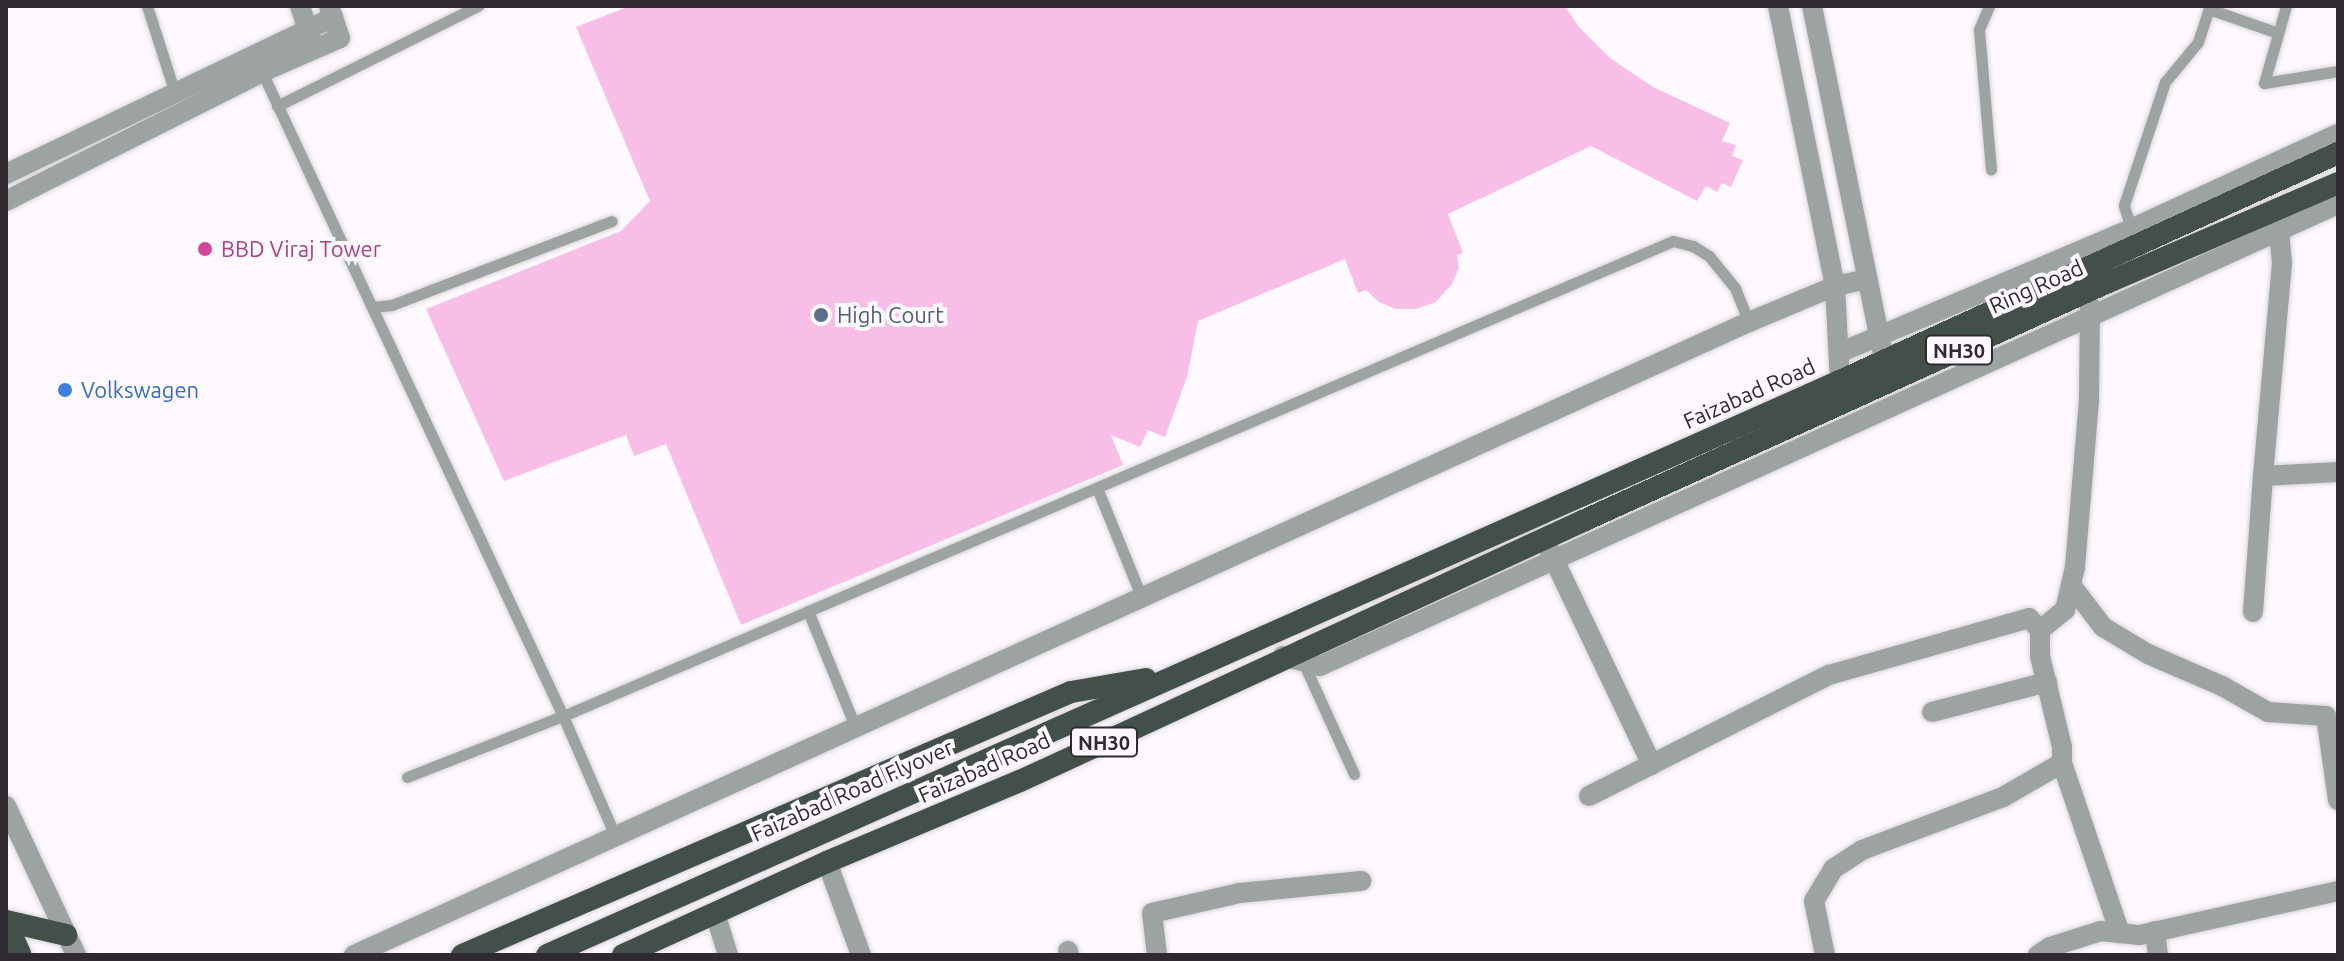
<!DOCTYPE html>
<html>
<head>
<meta charset="utf-8">
<style>
	body { margin:0 }
	#map { position:relative; width:2344px; height:961px; overflow:hidden; background:#fdf9fe; font-family:Ubuntu,sans-serif }
	div>[style] { position:absolute }
	.building>* { inset:0; background:#f9bee8 }
	.roads { filter:drop-shadow(0 0 2px #d8d4d9) drop-shadow(0 0 2px #d8d4d9) }
	.service>* { height:11px; margin:-5.5px; padding:0 5.5px; transform-origin:5.5px; border-radius:5.5px; background:#9ca3a0 }
	.minor>* { height:20px; margin:-10px; padding:0 10px; transform-origin:10px; border-radius:10px; background:#9ca3a0 }
	.tertiary>* { height:20px; margin:-10px; padding:0 10px; transform-origin:10px; border-radius:10px; background:#9ca3a0 }
	.trunk>* { height:22px; margin:-11px; padding:0 11px; transform-origin:11px; border-radius:11px; background:#43504a }
	.dots>* { width:22px; height:22px; translate:-50% -50%; box-sizing:border-box; border:4px solid #fdf9fe; border-radius:50% }
	span { translate:-50% -50%; white-space:nowrap; text-align:center; line-height:1.15; -webkit-text-stroke:8px #fdf9fe; paint-order:stroke }
	.shield-label span { padding:2px 6px; background:#fdf9fe; border:2px solid; border-radius:6px; -webkit-text-stroke-width:0 }
	.shield-label { font-size:20px; color:#2e2a2f; font-weight:700 }
	.hotel-label { font-size:22px; color:#b23c85 }
	.left { translate:0 -50%; text-align:left }
	.street-label { font-size:22px; color:#2e2a2f }
	.service-label { font-size:22px; color:#4e5e75 }
	.shop-label { font-size:22px; color:#366cbe }
	.frame { position:absolute; inset:0; border:8px solid #2e2a2f; pointer-events:none }
</style>
</head>
<body>
<div id="map">
	<div class="building">
		<i style="clip-path:polygon(630px 6px,1565px 6px,1579px 27px,1610px 58px,1653px 87px,1730px 123px,1722px 141px,1736px 145px,1732px 156px,1743px 160px,1731px 187px,1722px 183px,1717px 192px,1706px 186px,1697px 201px,1591px 146px,1448px 214px,1463px 253px,1457px 255px,1459px 268px,1452px 284px,1436px 302px,1416px 309px,1396px 309px,1379px 302px,1366px 290px,1358px 293px,1345px 259px,1198px 321px,1187px 377px,1165px 437px,1148px 430px,1140px 447px,1111px 435px,1123px 465px,741px 625px,666px 444px,634px 456px,626px 435px,504px 481px,426px 309px,621px 231px,650px 201px,576px 27px)"></i>
	</div>
	<div class="roads">
		<div class="service">
			<i style="left:147px;top:6px;width:91px;rotate:72.2deg"></i>
			<i style="left:1989px;top:6px;width:26px;rotate:113deg"></i>
			<i style="left:1979px;top:30px;width:140px;rotate:85.1deg"></i>
			<i style="left:2286px;top:6px;width:80px;rotate:105.9deg"></i>
			<i style="left:2264px;top:83px;width:75px;rotate:-9.2deg"></i>
			<i style="left:2209px;top:9px;width:73px;rotate:19.2deg"></i>
			<i style="left:262px;top:72px;width:711px;rotate:64.95deg"></i>
			<i style="left:563px;top:716px;width:133px;rotate:66.5deg"></i>
			<i style="left:277px;top:106px;width:225px;rotate:-26.5deg"></i>
			<i style="left:2132px;top:232px;width:28px;rotate:-107deg"></i>
			<i style="left:2124px;top:205px;width:130px;rotate:-71.6deg"></i>
			<i style="left:2165px;top:82px;width:52px;rotate:-50.5deg"></i>
			<i style="left:2198px;top:42px;width:38px;rotate:-72deg"></i>
			<i style="left:372px;top:307px;width:20px;rotate:-6deg"></i>
			<i style="left:392px;top:305px;width:235px;rotate:-20.9deg"></i>
			<i style="left:1097px;top:488px;width:117px;rotate:67.8deg"></i>
			<i style="left:808px;top:611px;width:124px;rotate:67.8deg"></i>
			<i style="left:1303px;top:662px;width:123px;rotate:65.5deg"></i>
			<i style="left:407px;top:777px;width:168px;rotate:-21.4deg"></i>
			<i style="left:563px;top:716px;width:1207px;rotate:-23.17deg"></i>
			<i style="left:1673px;top:241px;width:21px;rotate:14deg"></i>
			<i style="left:1693px;top:246px;width:19px;rotate:32deg"></i>
			<i style="left:1709px;top:256px;width:41px;rotate:50.9deg"></i>
			<i style="left:1735px;top:288px;width:37px;rotate:68deg"></i>
		</div>
		<div class="minor">
			<i style="left:300px;top:6px;width:35px;rotate:72deg"></i>
			<i style="left:6px;top:174px;width:363px;rotate:-25.6deg"></i>
			<i style="left:6px;top:201px;width:287px;rotate:-26.7deg"></i>
			<i style="left:262px;top:72px;width:85px;rotate:-23.6deg"></i>
			<i style="left:340px;top:38px;width:34px;rotate:-109deg"></i>
			<i style="left:2278px;top:221px;width:42px;rotate:84.6deg"></i>
			<i style="left:2282px;top:263px;width:214px;rotate:95.1deg"></i>
			<i style="left:2263px;top:476px;width:75px;rotate:-3.1deg"></i>
			<i style="left:1839px;top:353px;width:317px;rotate:-23deg"></i>
			<i style="left:2131px;top:229px;width:228px;rotate:-24.7deg"></i>
			<i style="left:1549px;top:549px;width:239px;rotate:64.5deg"></i>
			<i style="left:2071px;top:585px;width:53px;rotate:52.7deg"></i>
			<i style="left:2103px;top:627px;width:52px;rotate:31deg"></i>
			<i style="left:2148px;top:654px;width:81px;rotate:23.4deg"></i>
			<i style="left:2222px;top:686px;width:53px;rotate:29.5deg"></i>
			<i style="left:2268px;top:712px;width:58px;rotate:3.9deg"></i>
			<i style="left:2326px;top:716px;width:85px;rotate:81.9deg"></i>
			<i style="left:2253px;top:612px;width:136px;rotate:-85.8deg"></i>
			<i style="left:2040px;top:630px;width:32px;rotate:-39deg"></i>
			<i style="left:2065px;top:610px;width:44px;rotate:-76.9deg"></i>
			<i style="left:2075px;top:567px;width:169px;rotate:-85.2deg"></i>
			<i style="left:2089px;top:399px;width:93px;rotate:-89.4deg"></i>
			<i style="left:1283px;top:656px;width:38px;rotate:15deg"></i>
			<i style="left:1320px;top:666px;width:1118px;rotate:-24.41deg"></i>
			<i style="left:1932px;top:712px;width:119px;rotate:-14.6deg"></i>
			<i style="left:1589px;top:796px;width:269px;rotate:-26.8deg"></i>
			<i style="left:1829px;top:675px;width:208px;rotate:-15.9deg"></i>
			<i style="left:2029px;top:618px;width:16px;rotate:47deg"></i>
			<i style="left:2040px;top:630px;width:26px;rotate:90deg"></i>
			<i style="left:2040px;top:656px;width:94px;rotate:76.4deg"></i>
			<i style="left:2062px;top:747px;width:16px;rotate:90deg"></i>
			<i style="left:2062px;top:763px;width:180px;rotate:71.2deg"></i>
			<i style="left:827px;top:862px;width:99px;rotate:69.9deg"></i>
			<i style="left:715px;top:913px;width:44px;rotate:72.8deg"></i>
			<i style="left:2155px;top:931px;width:24px;rotate:83deg"></i>
			<i style="left:1068px;top:951px;width:4px;rotate:76deg"></i>
			<i style="left:1157px;top:955px;width:42px;rotate:-96.8deg"></i>
			<i style="left:1152px;top:913px;width:90px;rotate:-12.8deg"></i>
			<i style="left:1240px;top:893px;width:122px;rotate:-5.7deg"></i>
			<i style="left:1825px;top:955px;width:55px;rotate:-101.5deg"></i>
			<i style="left:1814px;top:901px;width:37px;rotate:-59deg"></i>
			<i style="left:1833px;top:869px;width:35px;rotate:-33deg"></i>
			<i style="left:1862px;top:850px;width:151px;rotate:-20.6deg"></i>
			<i style="left:2003px;top:797px;width:68px;rotate:-30deg"></i>
		</div>
		<div class="tertiary">
			<i style="left:1778px;top:6px;width:286px;rotate:78.5deg"></i>
			<i style="left:1835px;top:286px;width:95px;rotate:87deg"></i>
			<i style="left:1812px;top:6px;width:362px;rotate:78.5deg"></i>
			<i style="left:6px;top:806px;width:165px;rotate:64.8deg"></i>
			<i style="left:354px;top:955px;width:1532px;rotate:-24.41deg"></i>
			<i style="left:1749px;top:322px;width:93px;rotate:-22.7deg"></i>
			<i style="left:1835px;top:286px;width:33px;rotate:-12deg"></i>
			<i style="left:2038px;top:955px;width:14px;rotate:-34deg"></i>
			<i style="left:2050px;top:947px;width:53px;rotate:-17.4deg"></i>
			<i style="left:2101px;top:931px;width:39px;rotate:6deg"></i>
			<i style="left:2140px;top:935px;width:203px;rotate:-12.5deg"></i>
		</div>
		<div class="trunk">
			<i style="left:6px;top:921px;width:62px;rotate:13.1deg"></i>
			<i style="left:6px;top:922px;width:36px;rotate:66deg"></i>
			<i style="left:462px;top:955px;width:663px;rotate:-23.36deg"></i>
			<i style="left:1071px;top:692px;width:76px;rotate:-9.8deg"></i>
			<i style="left:547px;top:955px;width:1415px;rotate:-23.94deg"></i>
			<i style="left:1840px;top:381px;width:548px;rotate:-24.6deg"></i>
			<i style="left:623px;top:955px;width:224px;rotate:-24.5deg"></i>
			<i style="left:827px;top:862px;width:209px;rotate:-22.8deg"></i>
			<i style="left:1020px;top:781px;width:620px;rotate:-24.79deg"></i>
			<i style="left:1583px;top:521px;width:575px;rotate:-24.47deg"></i>
			<i style="left:2106px;top:283px;width:253px;rotate:-23.3deg"></i>
		</div>
	</div>
	<div class="dots">
		<i style="left:205px;top:249px;background:#d1479c"></i>
		<i style="left:821px;top:315px;background:#5c6f8a"></i>
		<i style="left:65px;top:390px;background:#3f7fe0"></i>
	</div>
	<div class="shield-label">
		<span style="left:1959px;top:350px">NH30</span>
		<span style="left:1104px;top:742px">NH30</span>
	</div>
	<div class="hotel-label">
		<span class="left" style="left:221px;top:249px">BBD Viraj Tower</span>
	</div>
	<div class="street-label">
		<span style="left:2036px;top:286px;rotate:-24deg">Ring Road</span>
		<span style="left:1749px;top:393px;rotate:-24deg">Faizabad Road</span>
		<span style="left:984px;top:767px;rotate:-24deg">Faizabad Road</span>
		<span style="left:852px;top:790px;rotate:-24deg">Faizabad Road Flyover</span>
	</div>
	<div class="service-label">
		<span class="left" style="left:837px;top:315px">High Court</span>
	</div>
	<div class="shop-label">
		<span class="left" style="left:81px;top:390px">Volkswagen</span>
	</div>
	<div class="frame"></div>
</div>
</body>
</html>
